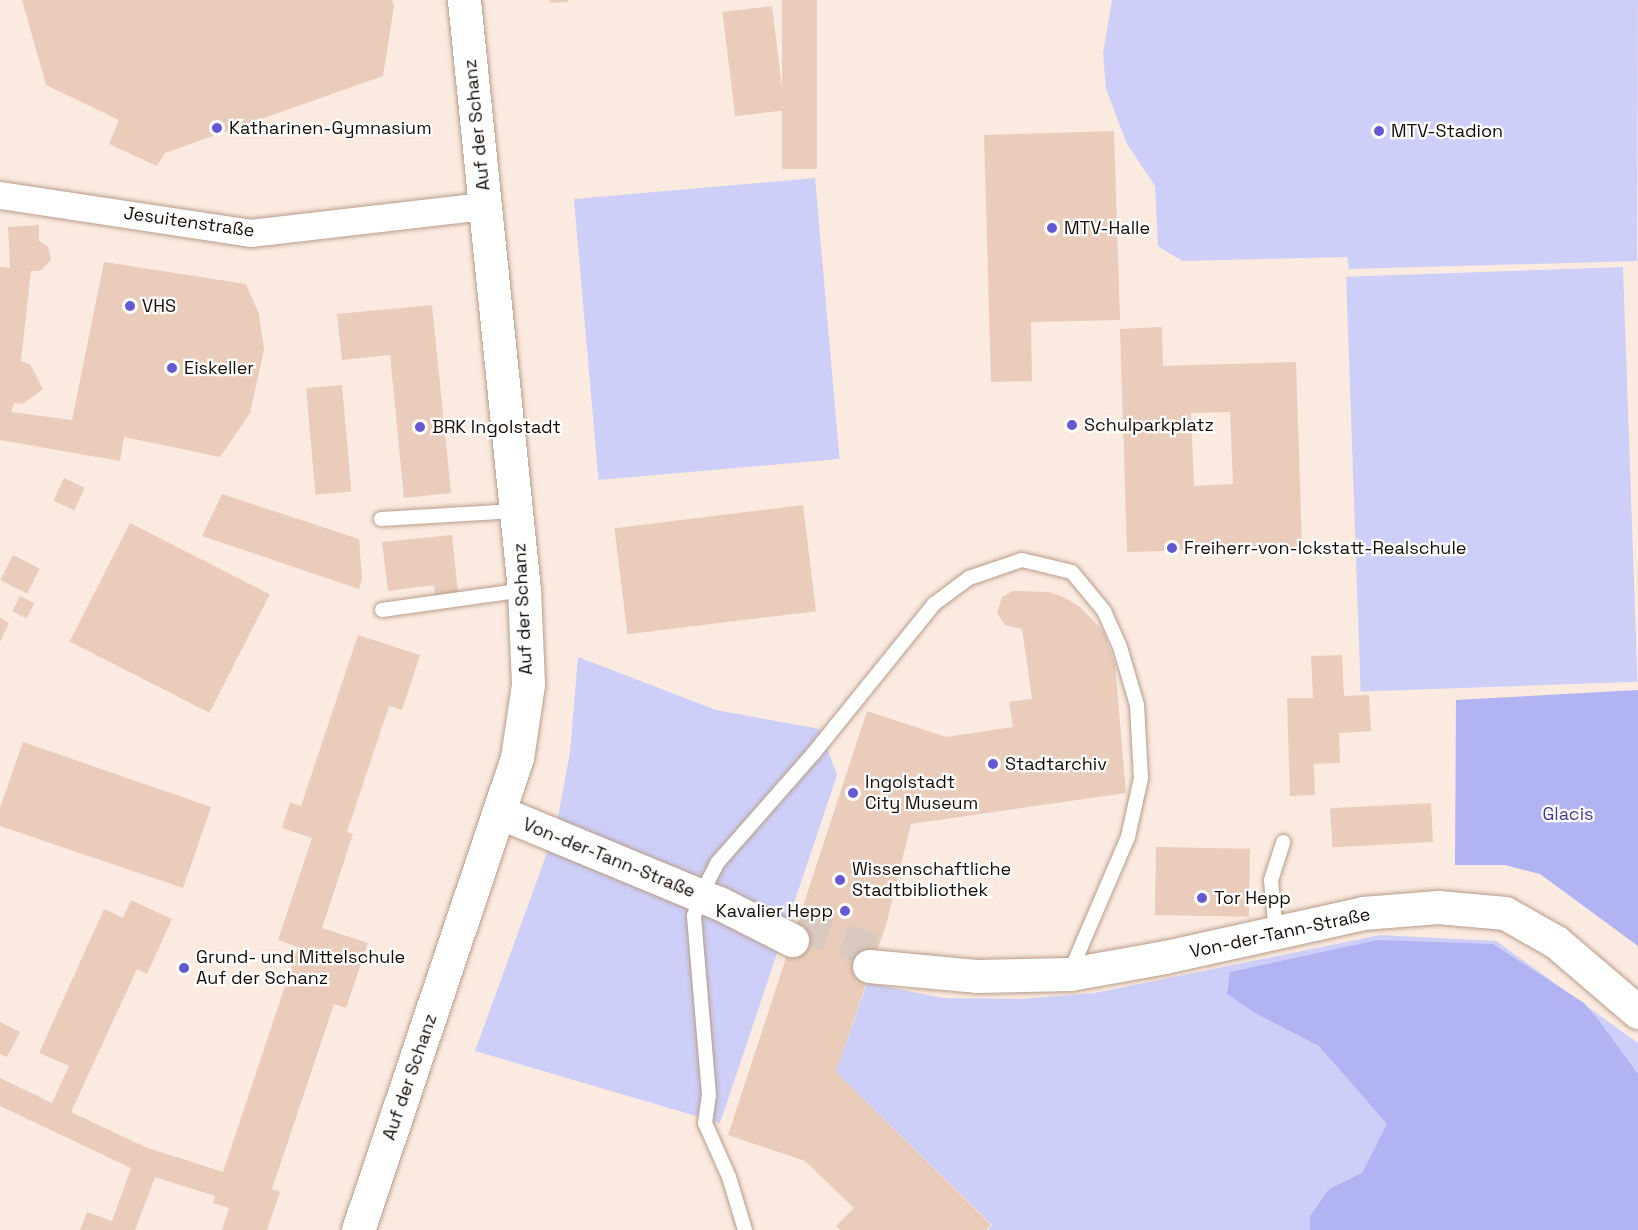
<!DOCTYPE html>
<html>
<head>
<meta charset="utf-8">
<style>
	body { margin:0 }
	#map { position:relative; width:1638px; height:1230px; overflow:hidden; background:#fbeadf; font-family:"Space Grotesk",sans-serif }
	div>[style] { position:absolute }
	.green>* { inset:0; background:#cecff8; transform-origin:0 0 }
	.forest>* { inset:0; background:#b2b3f3 }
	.building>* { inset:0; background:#e9cdba; transform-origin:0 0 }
	.tertiary-tunnel>* { height:33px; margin-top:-16.5px; transform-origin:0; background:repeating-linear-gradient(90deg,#d9c9be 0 33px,transparent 0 49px) }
	.roads { filter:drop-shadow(0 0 2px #b79d8b) drop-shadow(0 0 2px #b79d8b) }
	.service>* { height:14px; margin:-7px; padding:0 7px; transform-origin:7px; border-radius:7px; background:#fff }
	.minor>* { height:27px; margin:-13.5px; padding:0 13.5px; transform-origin:13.5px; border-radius:13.5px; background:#fff }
	.tertiary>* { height:33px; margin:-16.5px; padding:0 16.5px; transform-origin:16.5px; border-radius:16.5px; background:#fff }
	.dots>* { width:16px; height:16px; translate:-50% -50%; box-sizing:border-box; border:3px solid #fff; border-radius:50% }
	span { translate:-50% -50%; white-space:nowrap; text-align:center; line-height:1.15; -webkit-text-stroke:4.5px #fff; paint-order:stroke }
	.street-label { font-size:18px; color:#160c06 }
	.poi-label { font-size:18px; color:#160c06 }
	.left { translate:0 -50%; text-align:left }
	.right { translate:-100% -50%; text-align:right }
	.park-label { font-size:18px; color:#453b95 }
</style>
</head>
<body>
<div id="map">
	<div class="green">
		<i style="clip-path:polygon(1112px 0,1638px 0,1637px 261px,1349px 269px,1347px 257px,1182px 261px,1158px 246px,1155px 186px,1127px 144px,1106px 89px,1103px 53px)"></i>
		<i style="left:815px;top:178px;width:282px;height:242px;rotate:85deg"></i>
		<i style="left:1623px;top:267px;width:415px;height:277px;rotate:88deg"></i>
		<i style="clip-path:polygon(578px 657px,716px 710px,820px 729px,837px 775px,720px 1123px,475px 1051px,556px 828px,570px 752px)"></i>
		<i style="clip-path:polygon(1380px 935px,1496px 941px,1638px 1043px,1638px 1230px,988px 1230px,992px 1225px,836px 1072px,867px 983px,943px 998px,1022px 999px,1095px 993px)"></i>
	</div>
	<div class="forest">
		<i style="clip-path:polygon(1638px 690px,1638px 946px,1540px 874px,1505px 865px,1455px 865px,1456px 700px)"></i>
		<i style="clip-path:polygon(1378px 940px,1493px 944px,1584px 1003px,1597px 1018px,1638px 1074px,1638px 1230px,1310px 1230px,1310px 1216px,1329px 1189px,1362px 1173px,1387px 1124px,1319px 1046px,1255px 1013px,1227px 994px,1230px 972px)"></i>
	</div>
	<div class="building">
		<i style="clip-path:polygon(22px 0,392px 0,394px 6px,383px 76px,165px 153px,157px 166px,109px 144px,119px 120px,46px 85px)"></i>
		<i style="clip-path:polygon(550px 0,568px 0,568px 2px,551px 3px)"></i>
		<i style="left:782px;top:0;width:35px;height:169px"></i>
		<i style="left:772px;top:6px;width:105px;height:50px;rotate:83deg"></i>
		<i style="clip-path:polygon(1114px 131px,1120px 320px,1031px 322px,1032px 381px,991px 382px,984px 135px)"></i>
		<i style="clip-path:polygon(39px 225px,39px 241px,48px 246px,51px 260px,40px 271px,31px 271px,21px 361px,30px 364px,43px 389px,23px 404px,14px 403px,11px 412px,72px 420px,104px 262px,246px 284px,259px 314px,264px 350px,250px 413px,220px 457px,124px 437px,120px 461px,0 440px,0 267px,10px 268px,8px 227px)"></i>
		<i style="clip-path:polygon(432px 305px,451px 493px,404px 498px,390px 355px,342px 360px,337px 314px)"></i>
		<i style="clip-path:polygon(evenodd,1162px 327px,1163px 366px,1296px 362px,1302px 547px,1127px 552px,1120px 329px,1162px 327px,1230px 412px,1233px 484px,1194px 486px,1191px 413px,1230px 412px)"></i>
		<i style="left:342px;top:385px;width:107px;height:36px;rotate:85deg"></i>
		<i style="left:64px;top:478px;width:23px;height:25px;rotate:25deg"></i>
		<i style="clip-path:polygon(222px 494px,359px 539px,362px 579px,359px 589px,202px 536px)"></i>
		<i style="left:803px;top:505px;width:107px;height:190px;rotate:83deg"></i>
		<i style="left:130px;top:523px;width:157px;height:133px;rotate:27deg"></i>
		<i style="clip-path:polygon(452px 535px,458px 593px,435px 595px,434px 585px,388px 591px,382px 542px)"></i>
		<i style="left:13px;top:555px;width:30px;height:28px;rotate:27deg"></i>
		<i style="clip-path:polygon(1013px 591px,1048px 592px,1064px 597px,1080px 607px,1103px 631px,1115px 663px,1126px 793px,911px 824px,886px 925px,836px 1072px,991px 1225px,986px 1230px,840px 1230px,836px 1226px,854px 1208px,805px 1161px,728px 1135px,867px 711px,946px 737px,1013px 727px,1009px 702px,1032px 699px,1022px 629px,1005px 625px,997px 613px,1002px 597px)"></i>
		<i style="left:20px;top:596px;width:16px;height:17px;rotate:27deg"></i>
		<i style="clip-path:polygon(0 618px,9px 623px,0 642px)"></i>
		<i style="clip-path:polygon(358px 635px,420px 655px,402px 710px,389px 706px,347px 832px,353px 834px,322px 928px,368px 943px,346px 1008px,334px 1004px,272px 1189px,280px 1192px,267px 1230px,222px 1230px,229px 1208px,213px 1203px,215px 1196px,155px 1177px,135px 1230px,80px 1230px,87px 1212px,112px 1221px,131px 1168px,0 1106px,0 1078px,52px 1103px,69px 1066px,39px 1053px,104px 909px,123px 918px,131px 900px,172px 919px,147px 974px,137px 969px,71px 1112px,145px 1147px,223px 1172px,298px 947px,278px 940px,312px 838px,282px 828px,290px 802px,301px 806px)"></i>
		<i style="clip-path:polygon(1342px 655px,1344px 696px,1369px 695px,1371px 731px,1339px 733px,1340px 763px,1314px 764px,1315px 795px,1290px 796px,1287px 698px,1313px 698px,1311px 656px)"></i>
		<i style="clip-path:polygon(23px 742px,211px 807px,183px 888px,0 826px,0 808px)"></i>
		<i style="left:1431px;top:803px;width:39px;height:101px;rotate:87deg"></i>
		<i style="left:1156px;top:847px;width:94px;height:68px;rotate:1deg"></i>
		<i style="clip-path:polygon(0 1022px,20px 1032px,7px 1057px,0 1054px)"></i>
	</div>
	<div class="tertiary-tunnel">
		<i style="left:797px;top:924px;width:81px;rotate:18.7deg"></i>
	</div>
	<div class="roads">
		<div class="service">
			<i style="left:381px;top:519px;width:135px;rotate:-3.4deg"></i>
			<i style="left:382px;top:610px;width:143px;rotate:-8deg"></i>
			<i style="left:1276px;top:933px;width:53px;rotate:-95.4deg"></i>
			<i style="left:1271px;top:880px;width:40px;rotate:-72deg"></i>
			<i style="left:745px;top:1230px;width:55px;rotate:-106.8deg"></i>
			<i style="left:729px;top:1177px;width:59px;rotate:-114deg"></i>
			<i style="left:705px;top:1123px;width:28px;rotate:-82deg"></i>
			<i style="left:709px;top:1095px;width:180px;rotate:-94.8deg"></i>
			<i style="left:694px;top:916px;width:22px;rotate:-72deg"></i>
			<i style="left:701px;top:895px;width:37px;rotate:-63deg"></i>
			<i style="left:718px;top:862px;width:144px;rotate:-48.7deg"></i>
			<i style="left:813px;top:754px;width:193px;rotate:-51.1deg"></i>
			<i style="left:934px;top:604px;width:44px;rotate:-36.6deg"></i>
			<i style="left:969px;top:578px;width:56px;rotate:-18.8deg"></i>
			<i style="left:1022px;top:560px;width:51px;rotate:13.5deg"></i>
			<i style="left:1072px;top:572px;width:50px;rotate:50.6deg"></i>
			<i style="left:1104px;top:611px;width:39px;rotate:66deg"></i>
			<i style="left:1120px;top:647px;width:60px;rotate:73.7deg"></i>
			<i style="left:1137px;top:705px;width:73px;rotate:86.9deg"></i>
			<i style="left:1141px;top:778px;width:60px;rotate:102.4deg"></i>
			<i style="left:1128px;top:837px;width:147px;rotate:113.2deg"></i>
		</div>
		<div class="minor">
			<i style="left:0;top:195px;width:253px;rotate:8.6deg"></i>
			<i style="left:250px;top:233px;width:237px;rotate:-6.6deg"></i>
		</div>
		<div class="tertiary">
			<i style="left:499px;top:812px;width:238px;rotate:22.5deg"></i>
			<i style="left:719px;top:903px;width:82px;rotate:26.9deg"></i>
			<i style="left:869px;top:966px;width:107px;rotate:5.3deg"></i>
			<i style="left:976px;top:976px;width:94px;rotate:-1.2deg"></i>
			<i style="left:1070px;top:974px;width:97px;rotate:-10.1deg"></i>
			<i style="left:1165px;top:957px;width:203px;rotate:-12.5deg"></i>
			<i style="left:1363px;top:913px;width:75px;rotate:-4.6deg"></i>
			<i style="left:1438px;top:907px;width:67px;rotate:5.1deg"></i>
			<i style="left:1505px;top:913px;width:59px;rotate:29.6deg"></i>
			<i style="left:1556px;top:942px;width:108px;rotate:40.5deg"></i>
			<i style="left:358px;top:1230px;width:498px;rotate:-71.4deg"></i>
			<i style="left:517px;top:758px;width:75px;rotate:-81.5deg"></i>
			<i style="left:528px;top:684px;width:94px;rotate:-92.4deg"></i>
			<i style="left:524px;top:590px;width:593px;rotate:-95.81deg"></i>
		</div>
	</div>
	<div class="dots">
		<i style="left:217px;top:128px;background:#6558d2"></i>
		<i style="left:1379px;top:131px;background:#6558d2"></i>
		<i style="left:1052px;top:228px;background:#6558d2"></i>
		<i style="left:130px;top:306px;background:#6558d2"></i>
		<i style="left:172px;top:368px;background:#6558d2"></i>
		<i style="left:1072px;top:425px;background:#6558d2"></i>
		<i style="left:420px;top:427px;background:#6558d2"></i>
		<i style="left:1172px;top:548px;background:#6558d2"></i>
		<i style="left:993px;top:764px;background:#6558d2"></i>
		<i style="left:853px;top:793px;background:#6558d2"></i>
		<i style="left:840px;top:880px;background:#6558d2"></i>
		<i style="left:1202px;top:898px;background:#6558d2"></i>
		<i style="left:845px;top:911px;background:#6558d2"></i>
		<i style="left:184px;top:968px;background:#6558d2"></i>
	</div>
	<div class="street-label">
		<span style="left:477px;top:125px;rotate:-96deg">Auf der Schanz</span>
		<span style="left:189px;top:222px;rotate:8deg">Jesuitenstraße</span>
		<span style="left:523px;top:609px;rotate:-93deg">Auf der Schanz</span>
		<span style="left:609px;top:858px;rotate:22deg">Von-der-Tann-Straße</span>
		<span style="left:1280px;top:933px;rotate:-12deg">Von-der-Tann-Straße</span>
		<span style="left:410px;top:1077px;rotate:-71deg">Auf der Schanz</span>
	</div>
	<div class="poi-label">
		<span class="left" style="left:229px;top:128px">Katharinen-Gymnasium</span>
		<span class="left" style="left:1391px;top:131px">MTV-Stadion</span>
		<span class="left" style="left:1064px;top:228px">MTV-Halle</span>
		<span class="left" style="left:142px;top:306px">VHS</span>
		<span class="left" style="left:184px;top:368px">Eiskeller</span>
		<span class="left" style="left:1084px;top:425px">Schulparkplatz</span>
		<span class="left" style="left:432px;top:427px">BRK Ingolstadt</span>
		<span class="left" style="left:1184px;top:548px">Freiherr-von-Ickstatt-Realschule</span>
		<span class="left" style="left:1005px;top:764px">Stadtarchiv</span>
		<span class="left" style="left:865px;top:793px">Ingolstadt<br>City Museum</span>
		<span class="left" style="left:852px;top:880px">Wissenschaftliche<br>Stadtbibliothek</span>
		<span class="left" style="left:1214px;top:898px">Tor Hepp</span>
		<span class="right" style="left:833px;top:911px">Kavalier Hepp</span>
		<span class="left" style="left:196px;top:968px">Grund- und Mittelschule<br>Auf der Schanz</span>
	</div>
	<div class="park-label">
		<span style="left:1568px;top:814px">Glacis</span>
	</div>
</div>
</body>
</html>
